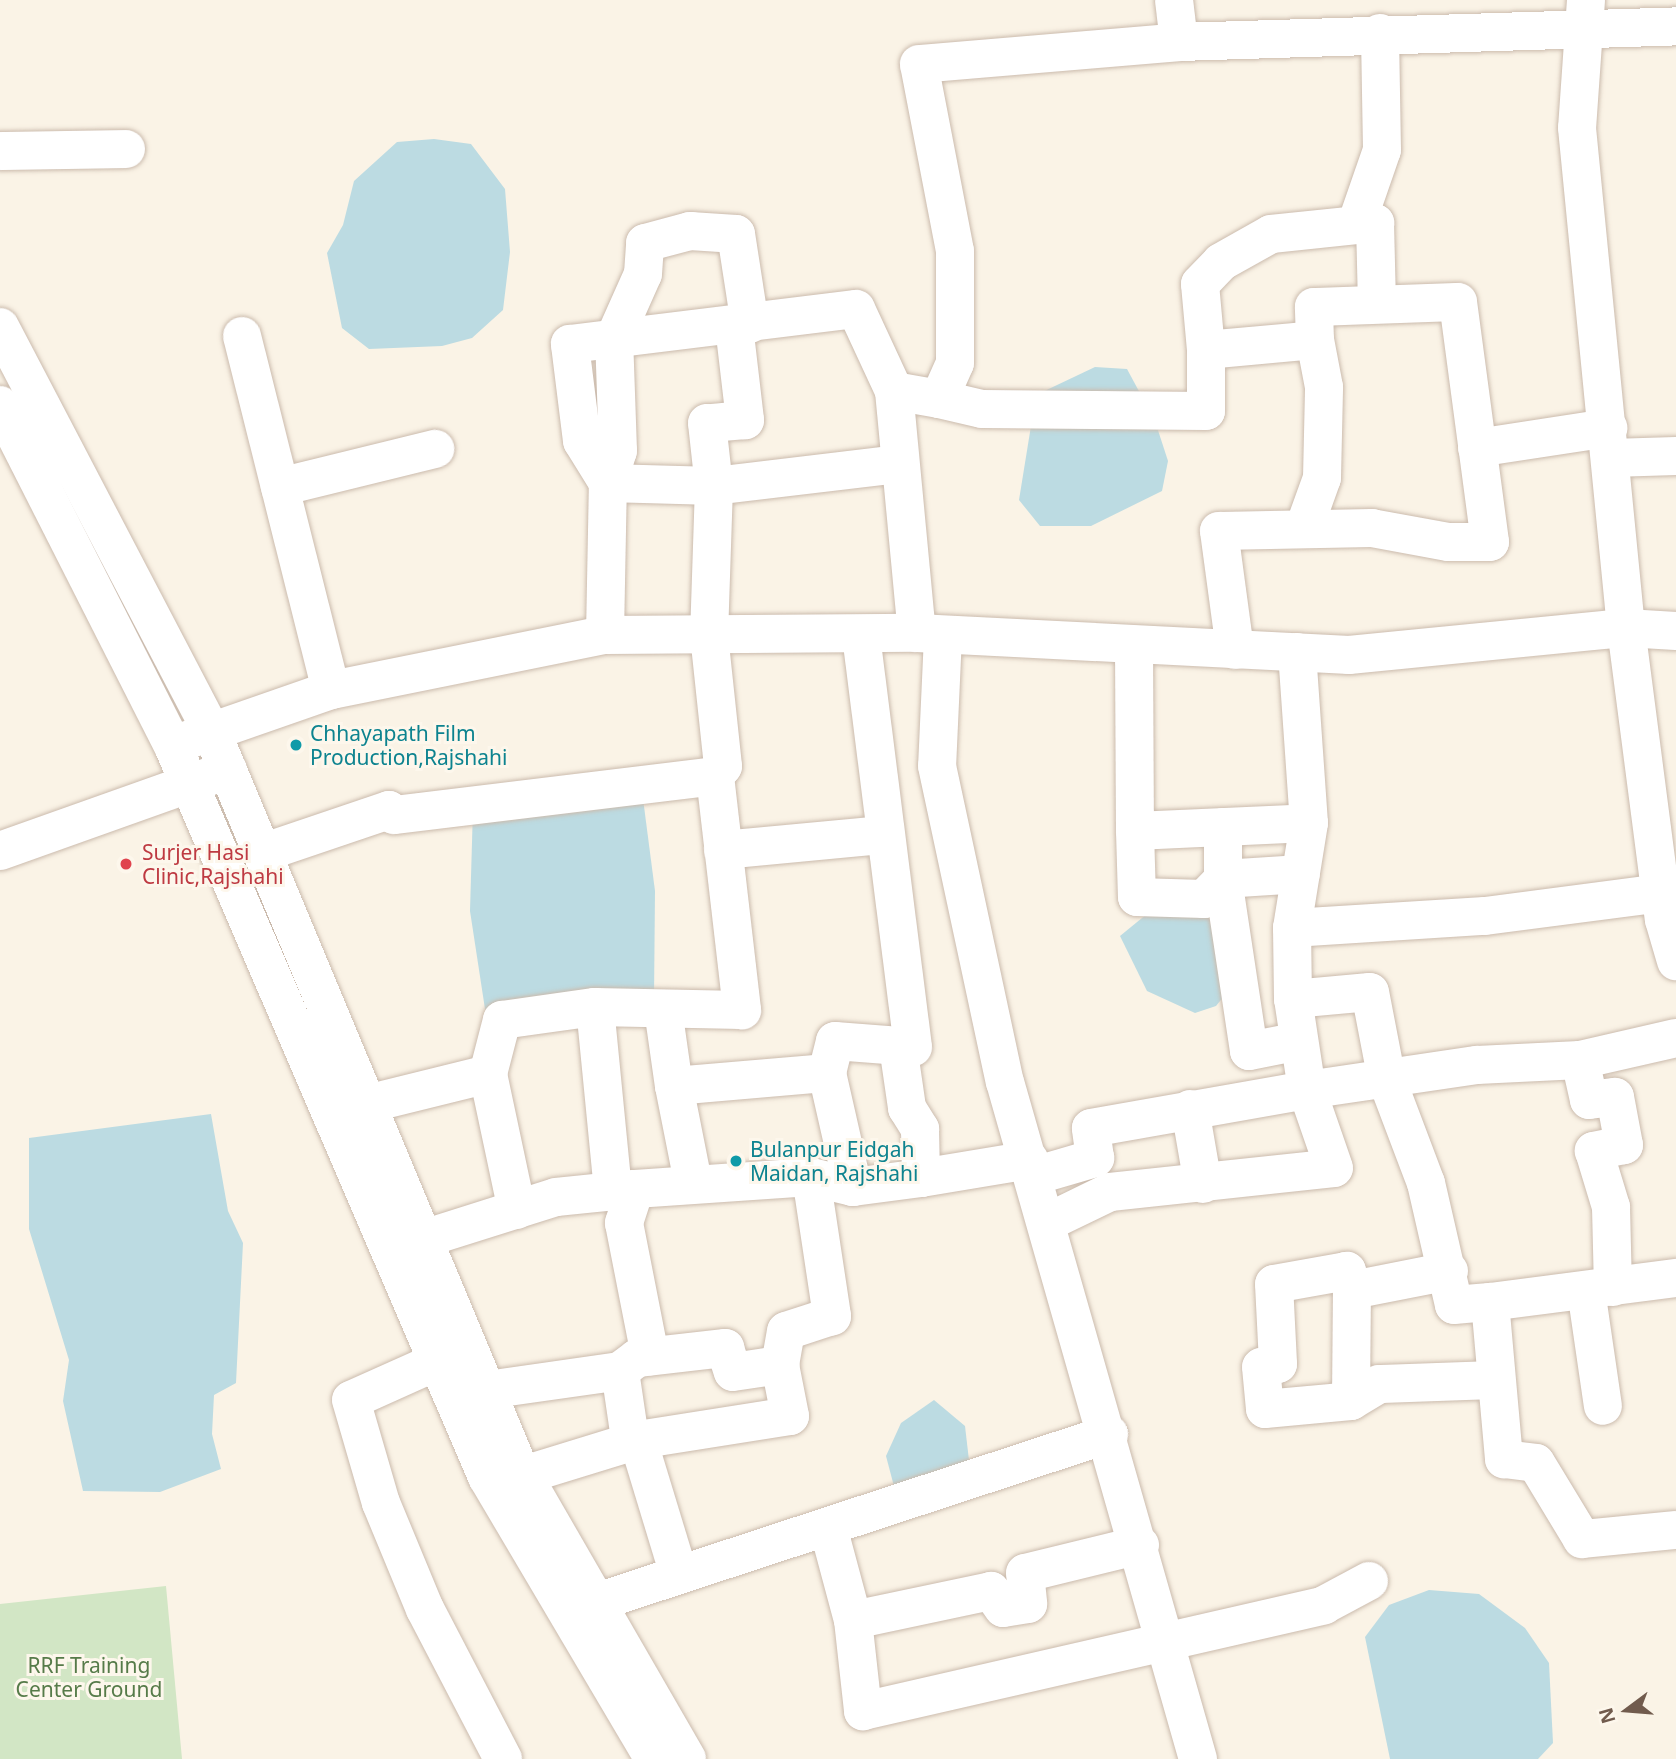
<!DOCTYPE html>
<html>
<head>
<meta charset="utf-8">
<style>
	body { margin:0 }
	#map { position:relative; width:1676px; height:1759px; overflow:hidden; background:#faf3e6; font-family:"Noto Sans",sans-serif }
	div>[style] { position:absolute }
	.green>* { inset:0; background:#d2e6c5 }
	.water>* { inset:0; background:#bcdbe2 }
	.roads { filter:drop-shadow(0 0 2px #cbbbad) drop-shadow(0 0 2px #cbbbad) }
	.minor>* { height:38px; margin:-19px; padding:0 19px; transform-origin:19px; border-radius:19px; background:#fff }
	.tertiary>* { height:38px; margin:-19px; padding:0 19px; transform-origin:19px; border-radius:19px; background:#fff }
	.dots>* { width:19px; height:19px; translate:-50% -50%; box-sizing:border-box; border:4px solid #fdf7ec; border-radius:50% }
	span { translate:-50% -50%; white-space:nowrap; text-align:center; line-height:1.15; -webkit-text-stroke:6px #fdf7ec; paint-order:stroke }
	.culture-label { font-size:21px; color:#0d838f }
	.left { translate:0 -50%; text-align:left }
	.health-label { font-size:21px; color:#be3a42 }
	.park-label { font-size:21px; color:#567b49 }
	.north { position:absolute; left:1592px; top:1675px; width:70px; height:70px; -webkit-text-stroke:5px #fdf7ec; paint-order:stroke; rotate:254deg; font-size:19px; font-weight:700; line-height:28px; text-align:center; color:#715b4d }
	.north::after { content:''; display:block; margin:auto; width:24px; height:32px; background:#715b4d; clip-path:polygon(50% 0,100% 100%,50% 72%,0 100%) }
</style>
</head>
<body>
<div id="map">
	<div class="green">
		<i style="clip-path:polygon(166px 1586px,182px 1759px,0 1759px,0 1604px)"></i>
	</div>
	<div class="water">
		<i style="clip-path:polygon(434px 139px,471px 144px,505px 189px,510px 252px,503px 310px,472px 338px,442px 346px,369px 349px,342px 328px,327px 253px,343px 225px,354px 181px,397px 142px)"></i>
		<i style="clip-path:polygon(1095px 367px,1127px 369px,1155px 421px,1168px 461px,1162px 491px,1091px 526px,1040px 526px,1019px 500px,1036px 395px)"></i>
		<i style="clip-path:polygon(642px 791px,655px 891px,654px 998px,485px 1009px,470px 911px,473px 808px)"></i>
		<i style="clip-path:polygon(1153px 909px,1208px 910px,1225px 995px,1216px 1006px,1195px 1013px,1147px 991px,1120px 936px)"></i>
		<i style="clip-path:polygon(211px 1114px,228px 1211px,243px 1243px,236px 1383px,214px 1395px,212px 1434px,221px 1469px,160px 1492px,83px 1491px,63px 1401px,69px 1360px,29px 1229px,29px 1138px)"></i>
		<i style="clip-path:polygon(934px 1400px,965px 1426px,970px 1469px,896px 1494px,886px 1456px,901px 1423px)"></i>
		<i style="clip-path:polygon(1429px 1590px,1479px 1594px,1525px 1628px,1549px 1663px,1553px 1743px,1538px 1759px,1390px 1759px,1365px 1637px,1389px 1605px)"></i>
	</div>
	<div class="roads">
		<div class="minor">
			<i style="left:1174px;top:0;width:42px;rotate:83.2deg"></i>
			<i style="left:1586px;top:0;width:128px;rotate:94deg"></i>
			<i style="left:1577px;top:128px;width:502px;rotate:84.4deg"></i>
			<i style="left:1626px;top:628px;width:294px;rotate:82.6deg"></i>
			<i style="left:1664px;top:920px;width:43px;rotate:73.7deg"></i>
			<i style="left:0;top:151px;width:126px;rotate:-0.9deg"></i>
			<i style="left:1356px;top:225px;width:79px;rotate:-70.9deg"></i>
			<i style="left:1382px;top:150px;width:117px;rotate:-91deg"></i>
			<i style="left:734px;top:326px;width:95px;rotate:83.3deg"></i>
			<i style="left:745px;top:420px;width:38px;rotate:175deg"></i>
			<i style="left:707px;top:423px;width:63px;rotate:83.7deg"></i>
			<i style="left:714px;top:486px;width:185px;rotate:-6.8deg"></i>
			<i style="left:242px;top:336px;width:365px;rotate:75.9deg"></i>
			<i style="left:1206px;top:350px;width:66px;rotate:-95.2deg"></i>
			<i style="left:1200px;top:284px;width:30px;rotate:-46deg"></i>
			<i style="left:1221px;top:262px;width:57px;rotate:-29.2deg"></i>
			<i style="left:1271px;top:234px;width:105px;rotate:-6deg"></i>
			<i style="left:1375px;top:223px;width:80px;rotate:88.6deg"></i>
			<i style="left:894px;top:391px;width:243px;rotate:84.6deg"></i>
			<i style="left:939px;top:399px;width:44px;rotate:13.1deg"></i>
			<i style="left:982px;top:409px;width:224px;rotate:0.5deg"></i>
			<i style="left:1206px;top:411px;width:61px;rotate:-90deg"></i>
			<i style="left:1206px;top:350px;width:109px;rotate:-5.2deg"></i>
			<i style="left:1315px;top:340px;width:33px;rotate:-92deg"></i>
			<i style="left:1314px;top:307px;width:144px;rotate:-2deg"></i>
			<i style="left:1458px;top:302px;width:242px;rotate:82.4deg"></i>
			<i style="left:1490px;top:542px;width:42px;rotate:180deg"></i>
			<i style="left:1448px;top:542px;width:77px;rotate:-169.6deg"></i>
			<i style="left:1372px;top:528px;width:153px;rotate:178.9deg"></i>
			<i style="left:1219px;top:531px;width:120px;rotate:82.3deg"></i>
			<i style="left:1477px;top:448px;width:133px;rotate:-8.7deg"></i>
			<i style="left:1611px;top:458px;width:65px;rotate:-1.8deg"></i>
			<i style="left:608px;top:483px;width:49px;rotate:-121.8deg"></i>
			<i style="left:582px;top:441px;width:98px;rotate:-97.1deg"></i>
			<i style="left:570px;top:344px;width:288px;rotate:-7deg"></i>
			<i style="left:856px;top:309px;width:90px;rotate:65.1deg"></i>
			<i style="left:894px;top:391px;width:46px;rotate:10.1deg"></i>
			<i style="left:939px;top:399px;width:39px;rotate:-66deg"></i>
			<i style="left:955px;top:363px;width:112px;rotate:-90deg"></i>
			<i style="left:955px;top:251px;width:190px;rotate:-100.9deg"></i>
			<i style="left:919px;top:64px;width:261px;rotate:-4.8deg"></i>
			<i style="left:1179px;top:42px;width:497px;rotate:-1.8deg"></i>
			<i style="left:608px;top:483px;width:34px;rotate:-73deg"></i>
			<i style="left:618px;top:451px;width:112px;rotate:-92deg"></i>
			<i style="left:614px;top:339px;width:71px;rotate:-66deg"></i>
			<i style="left:643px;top:274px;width:31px;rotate:-86deg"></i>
			<i style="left:645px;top:243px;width:47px;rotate:-14.9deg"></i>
			<i style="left:690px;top:231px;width:46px;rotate:3.7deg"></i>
			<i style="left:736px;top:234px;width:91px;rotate:81.2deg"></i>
			<i style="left:280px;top:487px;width:160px;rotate:-13.8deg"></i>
			<i style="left:1304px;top:528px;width:53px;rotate:-70.2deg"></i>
			<i style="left:1322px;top:478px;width:91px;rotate:-88.7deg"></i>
			<i style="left:1324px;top:387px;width:48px;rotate:-100.8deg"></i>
			<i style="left:605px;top:635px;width:152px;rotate:-88.9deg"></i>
			<i style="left:608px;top:483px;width:106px;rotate:1.6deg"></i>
			<i style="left:714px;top:486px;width:149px;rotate:91.9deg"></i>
			<i style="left:709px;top:635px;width:132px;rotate:83.9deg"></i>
			<i style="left:723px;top:766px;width:13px;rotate:129deg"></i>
			<i style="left:943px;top:636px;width:130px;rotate:92.6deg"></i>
			<i style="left:937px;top:766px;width:323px;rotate:77.9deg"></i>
			<i style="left:1005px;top:1082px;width:704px;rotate:74.09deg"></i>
			<i style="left:1134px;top:646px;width:185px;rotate:89.7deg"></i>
			<i style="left:1135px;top:831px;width:174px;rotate:-2.6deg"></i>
			<i style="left:1297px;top:652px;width:171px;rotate:86deg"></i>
			<i style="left:1309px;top:823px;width:106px;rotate:99.2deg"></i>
			<i style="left:1292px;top:928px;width:193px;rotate:-3.6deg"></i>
			<i style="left:1485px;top:916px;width:177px;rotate:-7.4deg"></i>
			<i style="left:179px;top:743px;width:161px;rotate:-19.2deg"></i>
			<i style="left:331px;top:690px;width:279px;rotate:-11.4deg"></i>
			<i style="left:605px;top:635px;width:312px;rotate:-0.4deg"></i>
			<i style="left:917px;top:633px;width:433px;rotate:2.9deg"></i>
			<i style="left:1349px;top:655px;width:278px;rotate:-5.6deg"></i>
			<i style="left:1626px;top:628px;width:50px;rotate:3.4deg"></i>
			<i style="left:1223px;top:827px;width:52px;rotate:90deg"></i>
			<i style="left:1223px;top:879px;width:174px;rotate:81.4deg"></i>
			<i style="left:1249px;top:1051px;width:51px;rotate:-11.3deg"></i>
			<i style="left:1135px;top:831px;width:66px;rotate:88.3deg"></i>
			<i style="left:1137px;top:897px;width:67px;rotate:1.7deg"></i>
			<i style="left:1204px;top:899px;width:28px;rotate:-46deg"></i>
			<i style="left:1223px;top:879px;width:78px;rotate:-3.7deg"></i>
			<i style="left:723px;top:850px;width:161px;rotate:-5.4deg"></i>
			<i style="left:0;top:851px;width:242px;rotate:-19.6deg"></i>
			<i style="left:262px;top:853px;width:134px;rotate:-18.7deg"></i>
			<i style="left:389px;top:810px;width:7px;rotate:45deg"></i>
			<i style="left:394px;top:815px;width:323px;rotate:-6.9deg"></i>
			<i style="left:715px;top:776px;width:236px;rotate:83.4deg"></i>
			<i style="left:742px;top:1010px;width:147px;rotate:-178.8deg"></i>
			<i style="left:1293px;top:999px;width:77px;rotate:-5.2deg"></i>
			<i style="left:1370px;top:992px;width:90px;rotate:79.1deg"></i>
			<i style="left:1387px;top:1080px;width:110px;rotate:69.3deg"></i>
			<i style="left:1426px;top:1183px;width:125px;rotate:77.1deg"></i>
			<i style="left:1454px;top:1305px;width:36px;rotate:-5deg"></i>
			<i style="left:1490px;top:1302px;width:158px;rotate:84.9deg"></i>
			<i style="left:1504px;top:1459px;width:32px;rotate:7deg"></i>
			<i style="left:1536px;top:1463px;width:89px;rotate:58.8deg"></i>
			<i style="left:1582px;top:1539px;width:94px;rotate:-5.5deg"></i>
			<i style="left:663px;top:1009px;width:78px;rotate:81.9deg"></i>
			<i style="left:674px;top:1086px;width:154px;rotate:-4.9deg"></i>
			<i style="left:827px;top:1073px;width:117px;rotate:77.2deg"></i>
			<i style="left:853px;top:1187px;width:43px;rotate:-166.6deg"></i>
			<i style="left:898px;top:1046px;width:63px;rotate:81.7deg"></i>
			<i style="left:907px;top:1108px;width:25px;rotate:58deg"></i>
			<i style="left:920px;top:1129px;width:49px;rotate:88.8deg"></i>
			<i style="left:921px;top:1178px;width:110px;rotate:-9.4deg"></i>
			<i style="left:1580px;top:1060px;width:41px;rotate:77.3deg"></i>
			<i style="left:1589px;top:1100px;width:26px;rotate:-7deg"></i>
			<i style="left:1615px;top:1097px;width:49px;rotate:79.4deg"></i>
			<i style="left:1624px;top:1145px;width:31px;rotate:169deg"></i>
			<i style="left:1594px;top:1151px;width:59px;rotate:73.1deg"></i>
			<i style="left:1611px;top:1207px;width:80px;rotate:88.6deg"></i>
			<i style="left:827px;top:1073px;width:33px;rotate:-76deg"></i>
			<i style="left:835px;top:1041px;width:78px;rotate:4.4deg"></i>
			<i style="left:913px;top:1047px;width:414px;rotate:-97.2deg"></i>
			<i style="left:488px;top:1074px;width:56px;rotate:-75.5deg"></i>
			<i style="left:502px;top:1020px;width:94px;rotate:-8deg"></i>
			<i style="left:595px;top:1007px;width:186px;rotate:84.4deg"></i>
			<i style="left:674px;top:1086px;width:98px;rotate:78.8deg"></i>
			<i style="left:367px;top:1104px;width:125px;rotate:-13.9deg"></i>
			<i style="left:488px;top:1074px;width:139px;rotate:78deg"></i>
			<i style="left:1190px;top:1109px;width:76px;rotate:80.2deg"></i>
			<i style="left:1034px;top:1176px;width:64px;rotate:-16.4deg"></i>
			<i style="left:1095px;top:1158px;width:30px;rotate:-98deg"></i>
			<i style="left:1091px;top:1128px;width:219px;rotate:-10deg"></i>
			<i style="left:1307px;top:1090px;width:92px;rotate:-98.7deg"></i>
			<i style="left:1293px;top:999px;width:71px;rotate:-90.8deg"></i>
			<i style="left:853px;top:1187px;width:69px;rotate:-7.5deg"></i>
			<i style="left:635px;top:1189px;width:176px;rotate:-3.9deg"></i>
			<i style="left:811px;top:1177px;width:141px;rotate:81.4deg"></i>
			<i style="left:832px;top:1316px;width:48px;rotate:161.9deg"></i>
			<i style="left:786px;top:1331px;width:35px;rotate:100deg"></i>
			<i style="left:1048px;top:1222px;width:69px;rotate:-25.8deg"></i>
			<i style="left:1110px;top:1192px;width:225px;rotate:-6.1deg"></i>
			<i style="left:1334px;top:1168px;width:83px;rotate:-109.1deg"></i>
			<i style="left:1307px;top:1090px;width:172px;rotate:-8.4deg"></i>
			<i style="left:1477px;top:1065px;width:103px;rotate:-2.8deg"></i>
			<i style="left:1580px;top:1060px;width:98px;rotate:-12.9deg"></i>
			<i style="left:423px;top:1239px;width:139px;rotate:-17.5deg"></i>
			<i style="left:556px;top:1197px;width:79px;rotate:-5.8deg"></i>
			<i style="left:635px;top:1189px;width:36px;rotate:108deg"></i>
			<i style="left:624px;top:1223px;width:136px;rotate:78.9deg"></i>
			<i style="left:1449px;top:1271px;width:99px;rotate:168.9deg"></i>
			<i style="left:1352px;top:1290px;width:20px;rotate:-105deg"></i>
			<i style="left:1347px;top:1271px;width:74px;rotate:169.9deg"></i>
			<i style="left:1274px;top:1284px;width:80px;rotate:87.1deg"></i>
			<i style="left:1278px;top:1364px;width:17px;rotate:170deg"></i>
			<i style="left:1261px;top:1367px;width:42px;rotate:84.6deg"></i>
			<i style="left:1265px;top:1409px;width:86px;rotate:-5.3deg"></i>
			<i style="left:1351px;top:1401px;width:33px;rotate:-31deg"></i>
			<i style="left:1379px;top:1384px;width:117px;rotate:-2deg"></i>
			<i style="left:1586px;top:1290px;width:117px;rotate:81.7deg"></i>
			<i style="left:1490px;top:1302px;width:188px;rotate:-7.4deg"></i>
			<i style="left:438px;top:1361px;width:95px;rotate:155.9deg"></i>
			<i style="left:351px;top:1400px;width:107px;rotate:73.8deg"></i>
			<i style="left:381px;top:1503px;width:115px;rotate:67.5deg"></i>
			<i style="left:425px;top:1609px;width:169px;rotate:62.5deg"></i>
			<i style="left:620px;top:1371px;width:69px;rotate:81.6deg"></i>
			<i style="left:487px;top:1390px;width:134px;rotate:-8.1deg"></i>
			<i style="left:620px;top:1371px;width:21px;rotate:-37deg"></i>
			<i style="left:637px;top:1358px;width:89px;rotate:-6.5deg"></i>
			<i style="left:725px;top:1348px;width:25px;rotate:72deg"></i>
			<i style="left:733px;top:1372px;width:48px;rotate:-8.5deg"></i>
			<i style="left:780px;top:1365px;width:52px;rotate:78.9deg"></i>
			<i style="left:790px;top:1416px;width:154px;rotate:171deg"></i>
			<i style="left:1351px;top:1401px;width:111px;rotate:-89.5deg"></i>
			<i style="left:524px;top:1475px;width:119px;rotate:-17.1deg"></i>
			<i style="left:638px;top:1440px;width:141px;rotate:73.1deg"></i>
			<i style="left:828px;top:1527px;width:96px;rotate:75deg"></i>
			<i style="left:1140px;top:1545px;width:118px;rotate:166.3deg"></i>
			<i style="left:1025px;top:1573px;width:31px;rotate:84deg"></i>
			<i style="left:1028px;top:1604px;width:25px;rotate:171deg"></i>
			<i style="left:1003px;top:1608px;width:21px;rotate:-125deg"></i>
			<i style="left:991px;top:1591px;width:141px;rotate:168.1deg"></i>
			<i style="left:853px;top:1620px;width:92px;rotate:83.7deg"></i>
			<i style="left:863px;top:1711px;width:473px;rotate:-12.9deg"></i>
			<i style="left:1324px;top:1605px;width:51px;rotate:-28.1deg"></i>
			<i style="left:597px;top:1602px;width:539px;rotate:-18.17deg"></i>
		</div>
		<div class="tertiary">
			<i style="left:0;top:327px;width:455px;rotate:62.4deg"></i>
			<i style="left:211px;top:730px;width:797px;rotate:67.36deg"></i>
			<i style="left:518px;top:1466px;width:338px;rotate:60deg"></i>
			<i style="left:0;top:405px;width:382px;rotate:63.1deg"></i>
			<i style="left:173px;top:746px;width:796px;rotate:66.75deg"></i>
			<i style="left:487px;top:1477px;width:328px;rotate:59.4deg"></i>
		</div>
	</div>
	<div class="dots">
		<i style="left:296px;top:745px;background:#0f9aa8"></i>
		<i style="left:126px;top:864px;background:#e0444e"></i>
		<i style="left:736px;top:1161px;background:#0f9aa8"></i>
	</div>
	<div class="culture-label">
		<span class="left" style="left:310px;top:745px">Chhayapath Film<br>Production,Rajshahi</span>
		<span class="left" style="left:750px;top:1161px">Bulanpur Eidgah<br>Maidan, Rajshahi</span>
	</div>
	<div class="health-label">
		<span class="left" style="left:142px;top:864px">Surjer Hasi<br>Clinic,Rajshahi</span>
	</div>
	<div class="park-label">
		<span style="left:89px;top:1677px">RRF Training<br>Center Ground</span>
	</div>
	<div class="north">N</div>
</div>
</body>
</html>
